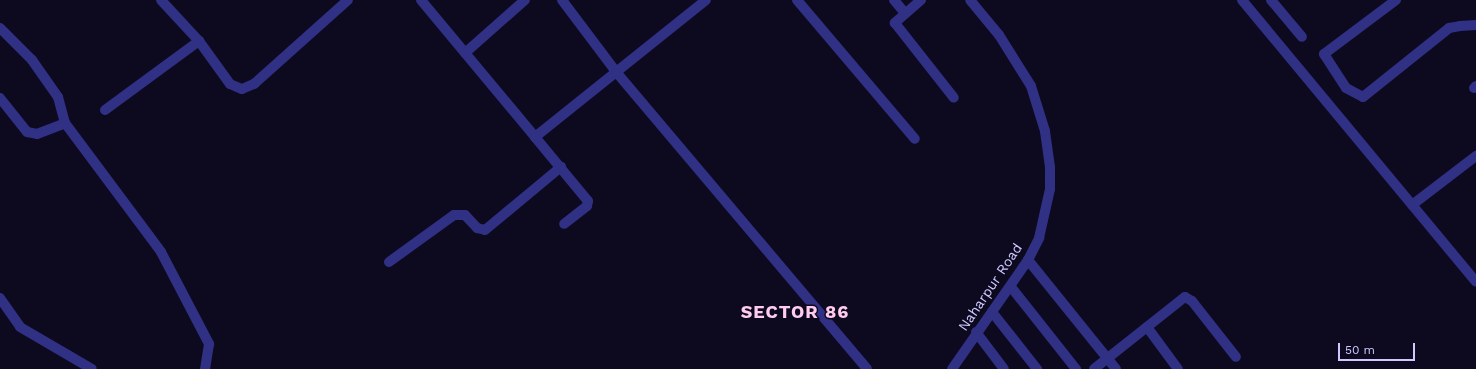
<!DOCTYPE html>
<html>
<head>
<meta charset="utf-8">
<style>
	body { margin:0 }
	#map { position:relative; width:1476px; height:369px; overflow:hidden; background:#0d0a20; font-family:"Work Sans",sans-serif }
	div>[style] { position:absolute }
	.minor>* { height:10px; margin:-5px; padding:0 5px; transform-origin:5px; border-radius:5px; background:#303085 }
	span { translate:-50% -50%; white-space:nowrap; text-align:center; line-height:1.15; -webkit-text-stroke:3px #0d0a20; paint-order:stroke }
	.street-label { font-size:14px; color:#cecaff }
	.district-label { font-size:18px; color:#fce; font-weight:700; letter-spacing:1px }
	.scale { position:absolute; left:1338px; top:343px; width:77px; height:18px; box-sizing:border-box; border:2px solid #cecaff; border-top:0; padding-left:5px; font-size:12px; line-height:14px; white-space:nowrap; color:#cecaff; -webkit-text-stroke:3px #0d0a20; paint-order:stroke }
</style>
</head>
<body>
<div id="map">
	<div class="minor">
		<i style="left:161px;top:0;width:56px;rotate:47.2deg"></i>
		<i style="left:199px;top:41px;width:53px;rotate:54.2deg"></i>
		<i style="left:230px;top:84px;width:13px;rotate:23deg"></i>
		<i style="left:242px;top:89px;width:13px;rotate:-23deg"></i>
		<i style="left:254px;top:84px;width:126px;rotate:-41.8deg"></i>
		<i style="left:421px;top:0;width:178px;rotate:50.2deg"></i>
		<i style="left:535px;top:137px;width:219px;rotate:-38.7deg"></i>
		<i style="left:562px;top:0;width:91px;rotate:53deg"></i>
		<i style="left:617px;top:73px;width:387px;rotate:49.8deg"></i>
		<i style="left:797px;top:0;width:182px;rotate:49.7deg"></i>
		<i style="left:894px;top:0;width:17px;rotate:50deg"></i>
		<i style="left:921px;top:0;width:35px;rotate:139deg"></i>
		<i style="left:895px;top:23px;width:95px;rotate:51.8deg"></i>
		<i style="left:1242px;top:0;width:366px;rotate:50.3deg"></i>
		<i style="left:1271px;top:0;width:48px;rotate:50deg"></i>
		<i style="left:1396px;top:0;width:90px;rotate:143.1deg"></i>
		<i style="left:1324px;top:54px;width:40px;rotate:57.1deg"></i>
		<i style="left:1346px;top:88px;width:19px;rotate:28deg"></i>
		<i style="left:1363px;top:97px;width:110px;rotate:-38.7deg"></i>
		<i style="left:1449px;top:28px;width:11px;rotate:-10deg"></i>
		<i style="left:1460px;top:26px;width:16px;rotate:-4deg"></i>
		<i style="left:0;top:28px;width:45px;rotate:45deg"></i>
		<i style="left:32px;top:60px;width:45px;rotate:54.9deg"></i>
		<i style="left:58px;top:97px;width:27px;rotate:75deg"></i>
		<i style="left:65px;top:123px;width:161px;rotate:53.3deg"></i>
		<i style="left:161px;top:252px;width:104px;rotate:62.4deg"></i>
		<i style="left:209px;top:344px;width:25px;rotate:99deg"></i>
		<i style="left:465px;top:53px;width:80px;rotate:-41.5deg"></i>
		<i style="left:1474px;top:88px;width:3px;rotate:-45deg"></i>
		<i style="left:0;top:98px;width:43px;rotate:51.5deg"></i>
		<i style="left:27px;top:132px;width:10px;rotate:11deg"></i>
		<i style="left:37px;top:134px;width:30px;rotate:-21deg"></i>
		<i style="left:105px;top:110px;width:117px;rotate:-36.3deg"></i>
		<i style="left:535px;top:137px;width:83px;rotate:50.4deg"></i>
		<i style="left:588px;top:201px;width:5px;rotate:101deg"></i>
		<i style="left:587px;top:206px;width:29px;rotate:142deg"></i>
		<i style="left:1412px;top:205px;width:81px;rotate:-37.4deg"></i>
		<i style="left:1028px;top:260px;width:140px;rotate:51.1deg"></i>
		<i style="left:389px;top:262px;width:80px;rotate:-35.9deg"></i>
		<i style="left:454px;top:215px;width:11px"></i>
		<i style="left:465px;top:215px;width:18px;rotate:47deg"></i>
		<i style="left:477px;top:228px;width:8px;rotate:14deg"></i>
		<i style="left:485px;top:230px;width:99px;rotate:-39.7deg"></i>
		<i style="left:1011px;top:287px;width:105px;rotate:51.6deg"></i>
		<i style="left:0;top:298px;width:35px;rotate:55deg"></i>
		<i style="left:20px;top:327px;width:83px;rotate:30.3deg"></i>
		<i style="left:992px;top:312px;width:73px;rotate:51.7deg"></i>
		<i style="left:1147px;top:327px;width:52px;rotate:53.6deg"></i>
		<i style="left:976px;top:332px;width:46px;rotate:52.9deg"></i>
		<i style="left:952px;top:369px;width:133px;rotate:-55.1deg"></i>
		<i style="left:1028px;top:260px;width:25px;rotate:-63deg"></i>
		<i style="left:1039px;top:238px;width:50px;rotate:-77.3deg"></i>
		<i style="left:1050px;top:189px;width:22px;rotate:-90deg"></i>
		<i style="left:1050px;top:167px;width:36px;rotate:-98deg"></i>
		<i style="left:1045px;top:131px;width:47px;rotate:-107.3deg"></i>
		<i style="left:1031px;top:86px;width:60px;rotate:-122.1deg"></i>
		<i style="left:999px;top:35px;width:45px;rotate:-129.6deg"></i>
		<i style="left:1094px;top:369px;width:116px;rotate:-38.4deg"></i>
		<i style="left:1185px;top:297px;width:8px;rotate:30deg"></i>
		<i style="left:1192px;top:301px;width:71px;rotate:51.8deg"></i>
	</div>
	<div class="street-label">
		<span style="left:990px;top:287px;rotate:-56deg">Naharpur Road</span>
	</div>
	<div class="district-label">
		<span style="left:795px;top:312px">SECTOR 86</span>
	</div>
	<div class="scale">50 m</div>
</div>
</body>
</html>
